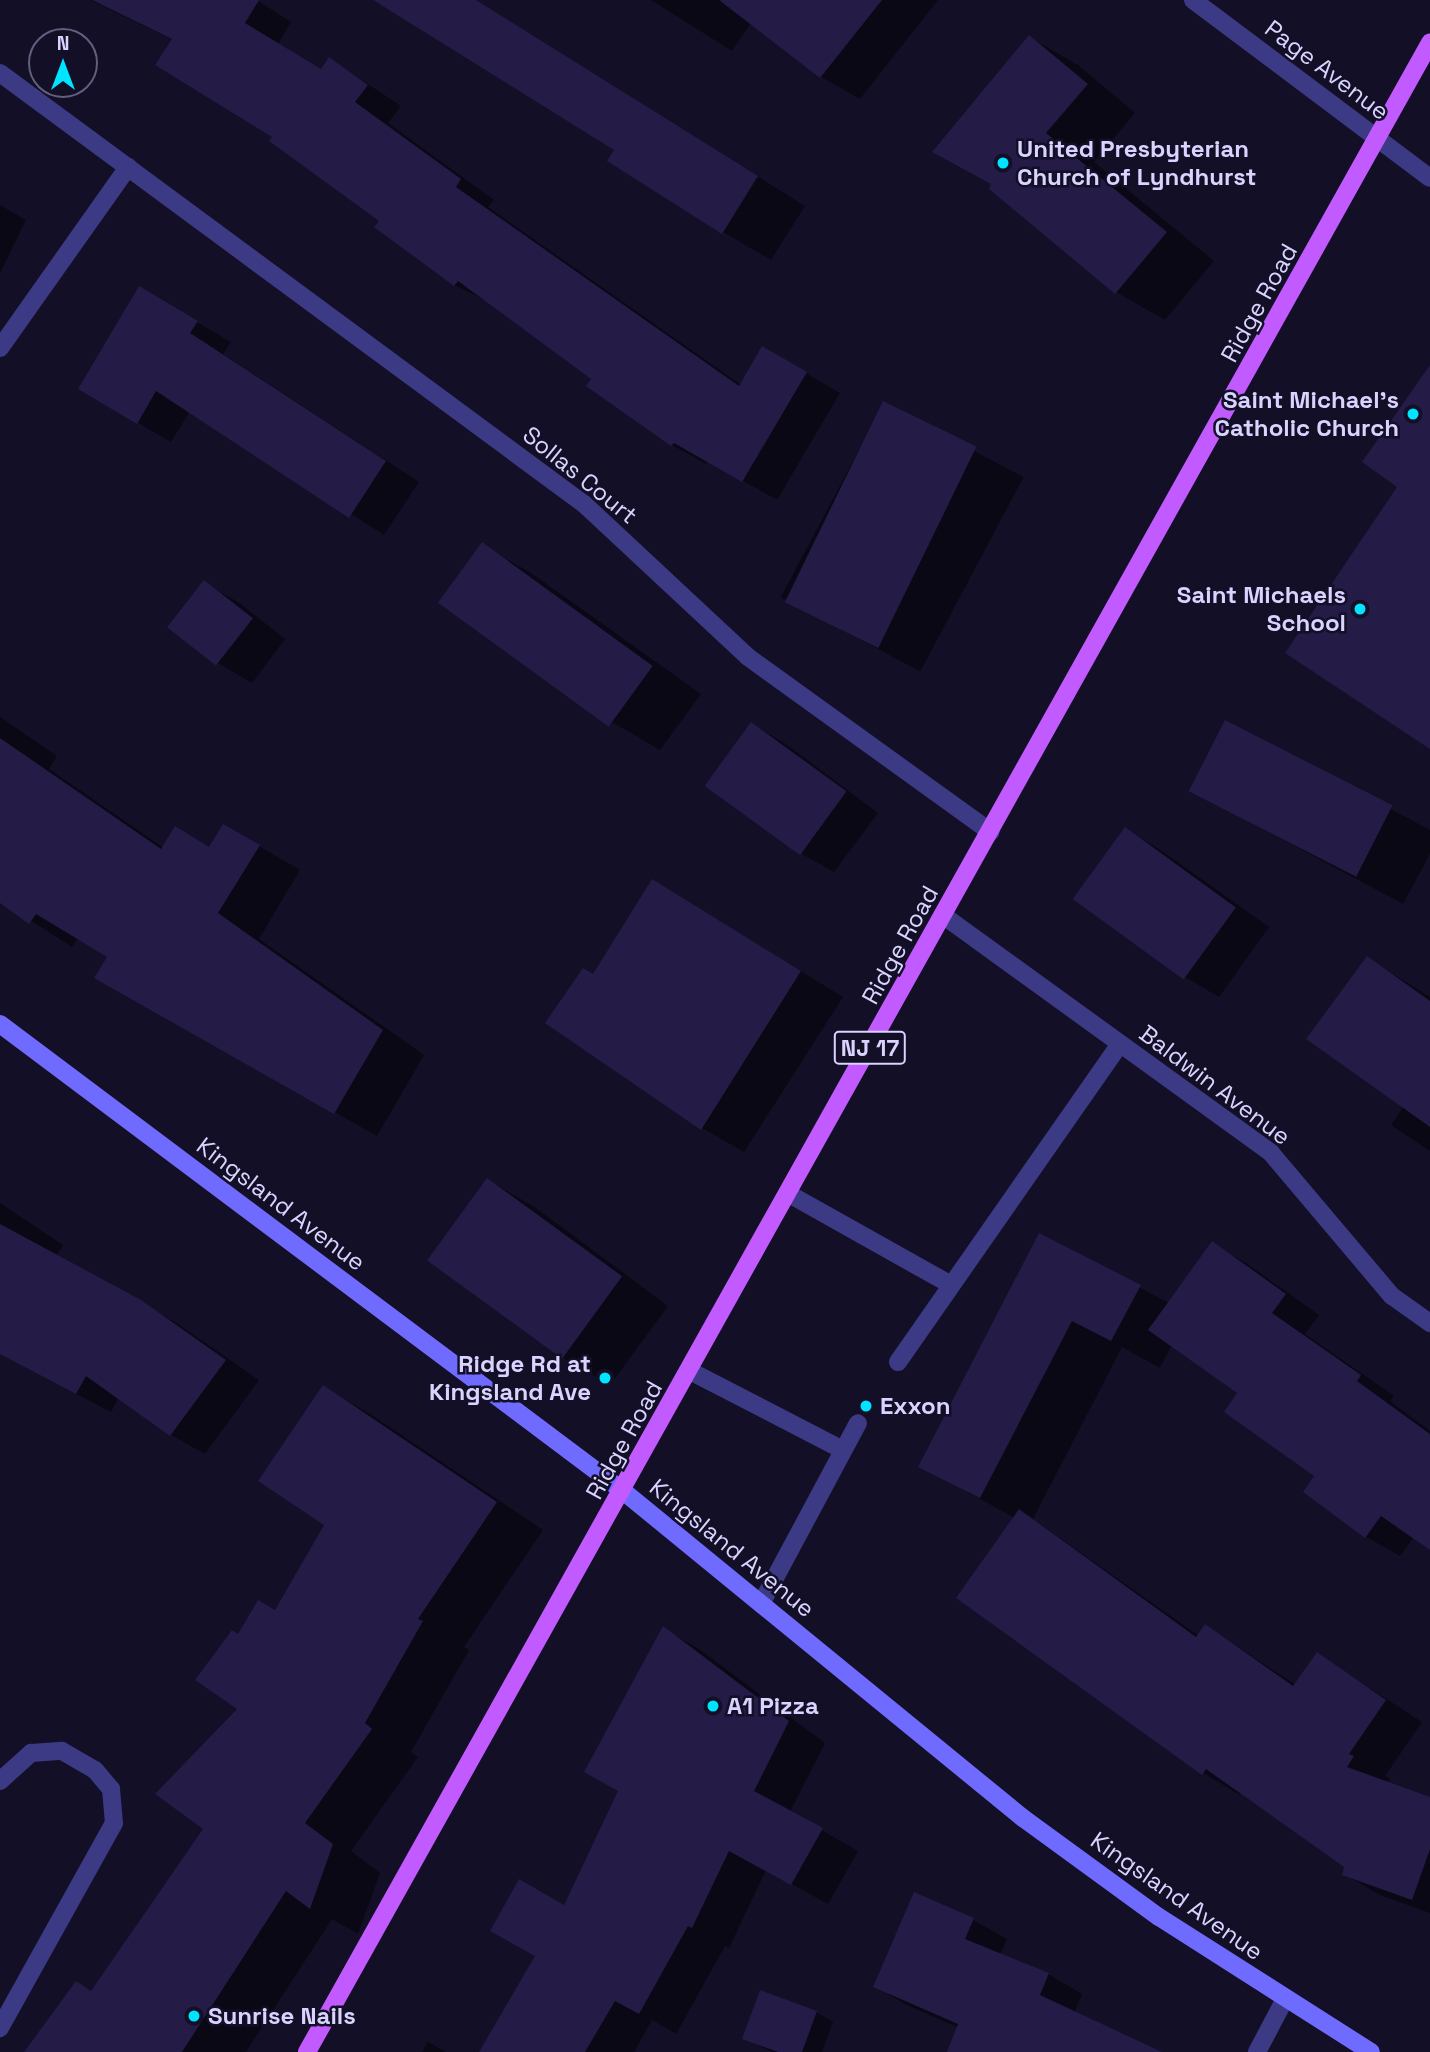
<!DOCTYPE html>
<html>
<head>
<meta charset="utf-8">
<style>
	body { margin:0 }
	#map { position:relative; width:1430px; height:2052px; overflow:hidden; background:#130f26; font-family:"Space Grotesk",sans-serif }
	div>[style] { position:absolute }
	.shadow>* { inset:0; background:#0007; transform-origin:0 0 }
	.building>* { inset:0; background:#241b47; transform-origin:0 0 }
	.lane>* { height:18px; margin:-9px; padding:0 9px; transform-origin:9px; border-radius:9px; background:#3d3a85 }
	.street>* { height:18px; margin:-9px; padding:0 9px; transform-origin:9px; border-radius:9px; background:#3d3a85 }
	.secondary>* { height:18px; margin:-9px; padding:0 9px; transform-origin:9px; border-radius:9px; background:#6f6bff }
	.primary>* { height:18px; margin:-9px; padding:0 9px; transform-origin:9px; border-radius:9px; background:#c25bff }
	.dots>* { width:19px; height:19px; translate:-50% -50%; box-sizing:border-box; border:4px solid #130f26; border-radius:50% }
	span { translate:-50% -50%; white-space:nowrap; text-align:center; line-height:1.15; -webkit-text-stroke:5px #130f26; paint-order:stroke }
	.shield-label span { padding:2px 5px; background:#130f26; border:2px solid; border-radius:5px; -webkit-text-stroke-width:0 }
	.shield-label { font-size:23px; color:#d9d4ff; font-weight:700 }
	.street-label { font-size:24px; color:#d9d4ff }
	.poi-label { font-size:24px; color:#d9d4ff; font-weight:700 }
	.left { translate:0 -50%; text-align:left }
	.right { translate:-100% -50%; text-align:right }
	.north { position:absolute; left:28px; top:28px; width:70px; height:70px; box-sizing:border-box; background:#130f26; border:2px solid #625e7d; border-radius:50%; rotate:0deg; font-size:19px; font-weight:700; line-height:28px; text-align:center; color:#d9d4ff }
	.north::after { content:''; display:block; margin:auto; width:24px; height:32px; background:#00e5ff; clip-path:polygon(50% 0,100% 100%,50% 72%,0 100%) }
</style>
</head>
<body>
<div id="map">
	<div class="shadow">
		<i style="clip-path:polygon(90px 0,257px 0,291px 22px,278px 44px,322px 71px,330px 59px,401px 106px,388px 123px,494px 200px,488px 207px,741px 385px,763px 348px,840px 393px,777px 500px,708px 461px,706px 464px,672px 445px,588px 386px,593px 379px,490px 303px,455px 285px,381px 221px,274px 137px,173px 40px)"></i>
		<i style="clip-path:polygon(420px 0,475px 0,805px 206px,771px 260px,723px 232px)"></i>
		<i style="clip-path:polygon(651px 0,938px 0,860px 99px,821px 77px,751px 23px,732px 51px)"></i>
		<i style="clip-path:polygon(1029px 37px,1078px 65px,1135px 113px,1094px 162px,1214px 261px,1165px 320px,1116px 292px,991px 189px)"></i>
		<i style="clip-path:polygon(0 205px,26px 220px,0 273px)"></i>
		<i style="clip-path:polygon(140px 289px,231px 342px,223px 354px,419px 482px,384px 535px,190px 411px,171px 442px,138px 423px)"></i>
		<i style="left:884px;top:403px;width:158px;height:220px;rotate:28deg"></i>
		<i style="clip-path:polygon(482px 545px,531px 573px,701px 694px,660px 750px,612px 722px)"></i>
		<i style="clip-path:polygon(204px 583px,238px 602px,285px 639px,252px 683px,218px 663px)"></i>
		<i style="clip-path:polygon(0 717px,57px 756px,49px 769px,164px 848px,210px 848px,224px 826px,300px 870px,259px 939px,424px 1055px,377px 1136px,138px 1001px,110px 956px,79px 937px,72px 947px,0 901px)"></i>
		<i style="clip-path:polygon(1226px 722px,1430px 830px,1430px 854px,1403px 904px,1190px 790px)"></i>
		<i style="clip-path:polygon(752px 724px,786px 744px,878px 813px,834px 872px,800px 853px,707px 784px)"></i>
		<i style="clip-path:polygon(1126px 830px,1159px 849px,1269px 927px,1219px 997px,1185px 977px)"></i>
		<i style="clip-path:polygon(695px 906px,843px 997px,744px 1152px,702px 1128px,594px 976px)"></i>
		<i style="clip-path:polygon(1367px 958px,1430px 997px,1430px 1151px,1391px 1125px,1404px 1106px)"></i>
		<i style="clip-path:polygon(488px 1180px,536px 1208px,668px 1306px,610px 1385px,561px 1357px,429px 1259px)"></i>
		<i style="clip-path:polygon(0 1203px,63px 1245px,56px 1256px,175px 1322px,259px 1380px,205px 1454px,171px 1435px,119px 1397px,111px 1412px,44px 1377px,0 1345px)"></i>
		<i style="clip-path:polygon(1040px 1235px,1169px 1303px,1212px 1244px,1246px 1263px,1319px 1315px,1305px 1334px,1394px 1396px,1390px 1401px,1430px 1431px,1430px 1548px,1414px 1537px,1400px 1556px,1366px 1537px,1305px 1492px,1317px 1476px,1239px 1393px,1172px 1345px,1160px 1368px,1122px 1347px,1033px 1519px,1199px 1636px,1206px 1626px,1296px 1685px,1317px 1654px,1422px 1722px,1385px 1776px,1390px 1779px,1387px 1783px,1430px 1798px,1430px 1913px,1380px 1895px,1344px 1874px,1347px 1866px,1242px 1792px,1240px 1795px,1203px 1773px,958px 1598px,1015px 1518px,920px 1466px)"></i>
		<i style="clip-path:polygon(323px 1387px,370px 1414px,543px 1530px,464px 1647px,469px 1650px,411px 1752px,418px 1757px,351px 1851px,380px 1873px,358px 1934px,332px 1919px,246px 2052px,26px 2052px,92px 1992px,205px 1829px,239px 1709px,239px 1636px,276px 1613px,326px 1525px)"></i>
		<i style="clip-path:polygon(663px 1629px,699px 1649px,825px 1743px,790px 1812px,858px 1851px,828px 1904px,766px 1870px,729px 1948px,725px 1946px,676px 2034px,652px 2020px,634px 2052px,481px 2052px,565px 1907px,620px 1791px)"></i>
		<i style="clip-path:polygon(915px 1894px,973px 1920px,1007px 1939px,1000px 1955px,1048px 1974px,1082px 1994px,1074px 2013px,1155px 2052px,949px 2052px,959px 2028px,909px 2006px,875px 1987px)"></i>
		<i style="clip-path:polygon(816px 2012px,833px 2022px,822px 2052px,772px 2052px,744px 2038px)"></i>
		<i style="clip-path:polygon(428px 2042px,446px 2052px,422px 2052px)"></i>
	</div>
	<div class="building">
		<i style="clip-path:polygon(92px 0,259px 0,245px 23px,321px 69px,329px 57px,368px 85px,355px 102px,461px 179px,456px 187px,739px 386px,762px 346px,807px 372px,742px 482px,674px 443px,671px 446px,586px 386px,591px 379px,458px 281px,454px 286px,374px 227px,379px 221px,269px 141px,272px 137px,155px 65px,172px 39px)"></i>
		<i style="clip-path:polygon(373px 0,476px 0,758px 176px,722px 234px,607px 161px,614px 150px)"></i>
		<i style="clip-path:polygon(719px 0,882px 0,820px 78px)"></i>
		<i style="clip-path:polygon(1029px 35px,1088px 84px,1046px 133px,1167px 232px,1115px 294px,989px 189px,991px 184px,932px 152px)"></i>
		<i style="clip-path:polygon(139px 286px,198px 321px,190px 333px,386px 461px,349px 518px,156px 391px,137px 424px,78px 389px)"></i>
		<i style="clip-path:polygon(1430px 365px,1430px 749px,1285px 653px,1397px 487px,1362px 462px)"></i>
		<i style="left:883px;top:401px;width:104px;height:224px;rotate:26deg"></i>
		<i style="left:482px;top:542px;width:211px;height:75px;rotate:36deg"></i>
		<i style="left:204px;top:580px;width:62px;height:60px;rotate:38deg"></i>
		<i style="left:1225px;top:720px;width:188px;height:80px;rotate:27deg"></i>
		<i style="left:751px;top:722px;width:118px;height:79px;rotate:36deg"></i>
		<i style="clip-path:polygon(0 738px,161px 849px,175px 826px,209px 847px,223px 824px,260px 845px,218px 913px,383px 1030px,334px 1114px,94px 978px,107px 957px,36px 914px,29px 924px,0 903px)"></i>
		<i style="left:1125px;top:827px;width:137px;height:89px;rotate:36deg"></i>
		<i style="clip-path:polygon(652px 879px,801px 971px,701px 1130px,545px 1023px,583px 968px,593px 974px)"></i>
		<i style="clip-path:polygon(1367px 956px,1430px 1001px,1430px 1127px,1306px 1039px)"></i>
		<i style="left:487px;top:1178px;width:167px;height:102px;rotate:36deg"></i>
		<i style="clip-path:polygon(0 1224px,141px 1300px,226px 1360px,170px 1436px,86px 1376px,76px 1394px,0 1354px)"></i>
		<i style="clip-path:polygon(1039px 1233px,1141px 1285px,1111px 1341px,1072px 1321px,980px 1498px,918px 1467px)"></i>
		<i style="clip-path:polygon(1212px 1241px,1286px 1294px,1272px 1313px,1361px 1375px,1357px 1381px,1430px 1434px,1430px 1550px,1381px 1516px,1365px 1538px,1303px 1492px,1314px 1476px,1224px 1412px,1237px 1393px,1148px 1330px)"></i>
		<i style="clip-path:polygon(323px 1385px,497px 1502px,418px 1619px,423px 1621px,365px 1723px,372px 1729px,305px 1823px,333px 1844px,310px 1909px,286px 1891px,182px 2052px,24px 2052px,76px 1981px,91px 1991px,203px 1829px,155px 1794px,237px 1709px,195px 1680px,232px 1630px,238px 1634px,258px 1600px,275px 1610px,324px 1525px,258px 1481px)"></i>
		<i style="clip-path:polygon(1019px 1509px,1196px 1637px,1205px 1624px,1293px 1686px,1317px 1652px,1386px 1700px,1349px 1754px,1354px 1756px,1347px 1767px,1430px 1797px,1430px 1849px,1412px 1900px,1342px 1875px,1344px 1867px,1206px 1769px,1202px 1775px,956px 1598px)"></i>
		<i style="clip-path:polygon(663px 1626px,789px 1721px,754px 1791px,823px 1828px,791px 1885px,729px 1851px,692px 1928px,688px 1926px,639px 2014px,615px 2001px,585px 2052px,479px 2052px,535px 1956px,490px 1931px,519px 1879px,564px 1905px,618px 1791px,584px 1772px)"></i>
		<i style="clip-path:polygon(914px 1892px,974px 1918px,965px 1939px,1049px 1973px,1040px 1995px,1162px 2052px,947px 2052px,958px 2024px,873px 1987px)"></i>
		<i style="clip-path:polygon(760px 1990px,817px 2011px,802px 2052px,778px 2052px,742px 2039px)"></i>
	</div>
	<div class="lane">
		<i style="left:789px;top:1194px;width:186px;rotate:29.3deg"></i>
		<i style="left:898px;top:1362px;width:388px;rotate:-55.1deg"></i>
		<i style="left:690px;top:1371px;width:172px;rotate:27.3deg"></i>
		<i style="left:761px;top:1604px;width:205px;rotate:-61.8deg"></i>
		<i style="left:0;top:1781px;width:42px;rotate:-42.1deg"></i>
		<i style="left:31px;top:1753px;width:31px;rotate:-4deg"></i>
		<i style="left:62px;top:1751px;width:38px;rotate:30deg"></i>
		<i style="left:95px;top:1770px;width:25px;rotate:50deg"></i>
		<i style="left:111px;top:1789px;width:34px;rotate:85deg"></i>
		<i style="left:114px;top:1823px;width:235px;rotate:119.1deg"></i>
	</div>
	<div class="street">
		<i style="left:1193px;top:0;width:296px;rotate:36.9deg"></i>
		<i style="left:0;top:73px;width:726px;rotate:36.43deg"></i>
		<i style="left:584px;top:504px;width:224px;rotate:43deg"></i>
		<i style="left:748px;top:657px;width:299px;rotate:35.8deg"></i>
		<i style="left:0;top:348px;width:222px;rotate:-54.7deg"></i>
		<i style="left:944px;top:916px;width:404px;rotate:35.9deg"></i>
		<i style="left:1271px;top:1153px;width:187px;rotate:49.8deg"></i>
		<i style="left:1392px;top:1296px;width:47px;rotate:35.4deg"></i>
		<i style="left:1257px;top:2052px;width:60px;rotate:-62.2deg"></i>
	</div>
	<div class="secondary">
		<i style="left:0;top:1024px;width:779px;rotate:36.86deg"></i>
		<i style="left:623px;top:1491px;width:517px;rotate:39.27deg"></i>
		<i style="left:1023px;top:1818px;width:168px;rotate:36.1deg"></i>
		<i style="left:1159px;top:1917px;width:251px;rotate:32.5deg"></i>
	</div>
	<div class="primary">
		<i style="left:307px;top:2052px;width:2302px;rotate:-60.8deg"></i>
	</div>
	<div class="dots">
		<i style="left:1003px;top:163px;background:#00e5ff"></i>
		<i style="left:1413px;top:414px;background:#00e5ff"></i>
		<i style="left:1360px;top:609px;background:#00e5ff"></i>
		<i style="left:605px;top:1378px;background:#00e5ff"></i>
		<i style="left:866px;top:1406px;background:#00e5ff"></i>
		<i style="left:713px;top:1706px;background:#00e5ff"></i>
		<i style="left:194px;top:2016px;background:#00e5ff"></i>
	</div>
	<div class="shield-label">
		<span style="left:870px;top:1048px">NJ 17</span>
	</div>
	<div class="street-label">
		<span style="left:1327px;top:70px;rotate:37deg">Page Avenue</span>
		<span style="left:1259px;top:303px;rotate:-61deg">Ridge Road</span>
		<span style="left:580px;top:475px;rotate:39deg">Sollas Court</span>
		<span style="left:900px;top:945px;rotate:-61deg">Ridge Road</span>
		<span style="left:1215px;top:1085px;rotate:37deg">Baldwin Avenue</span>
		<span style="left:281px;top:1204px;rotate:37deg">Kingsland Avenue</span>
		<span style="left:624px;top:1440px;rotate:-61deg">Ridge Road</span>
		<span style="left:732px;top:1548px;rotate:39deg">Kingsland Avenue</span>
		<span style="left:1177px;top:1896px;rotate:35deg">Kingsland Avenue</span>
	</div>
	<div class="poi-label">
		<span class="left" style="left:1017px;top:163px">United Presbyterian<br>Church of Lyndhurst</span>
		<span class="right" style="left:1399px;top:414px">Saint Michael's<br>Catholic Church</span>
		<span class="right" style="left:1346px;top:609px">Saint Michaels<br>School</span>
		<span class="right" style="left:591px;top:1378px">Ridge Rd at<br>Kingsland Ave</span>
		<span class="left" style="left:880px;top:1406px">Exxon</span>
		<span class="left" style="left:727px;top:1706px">A1 Pizza</span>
		<span class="left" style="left:208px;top:2016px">Sunrise Nails</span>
	</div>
	<div class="north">N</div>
</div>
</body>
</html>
